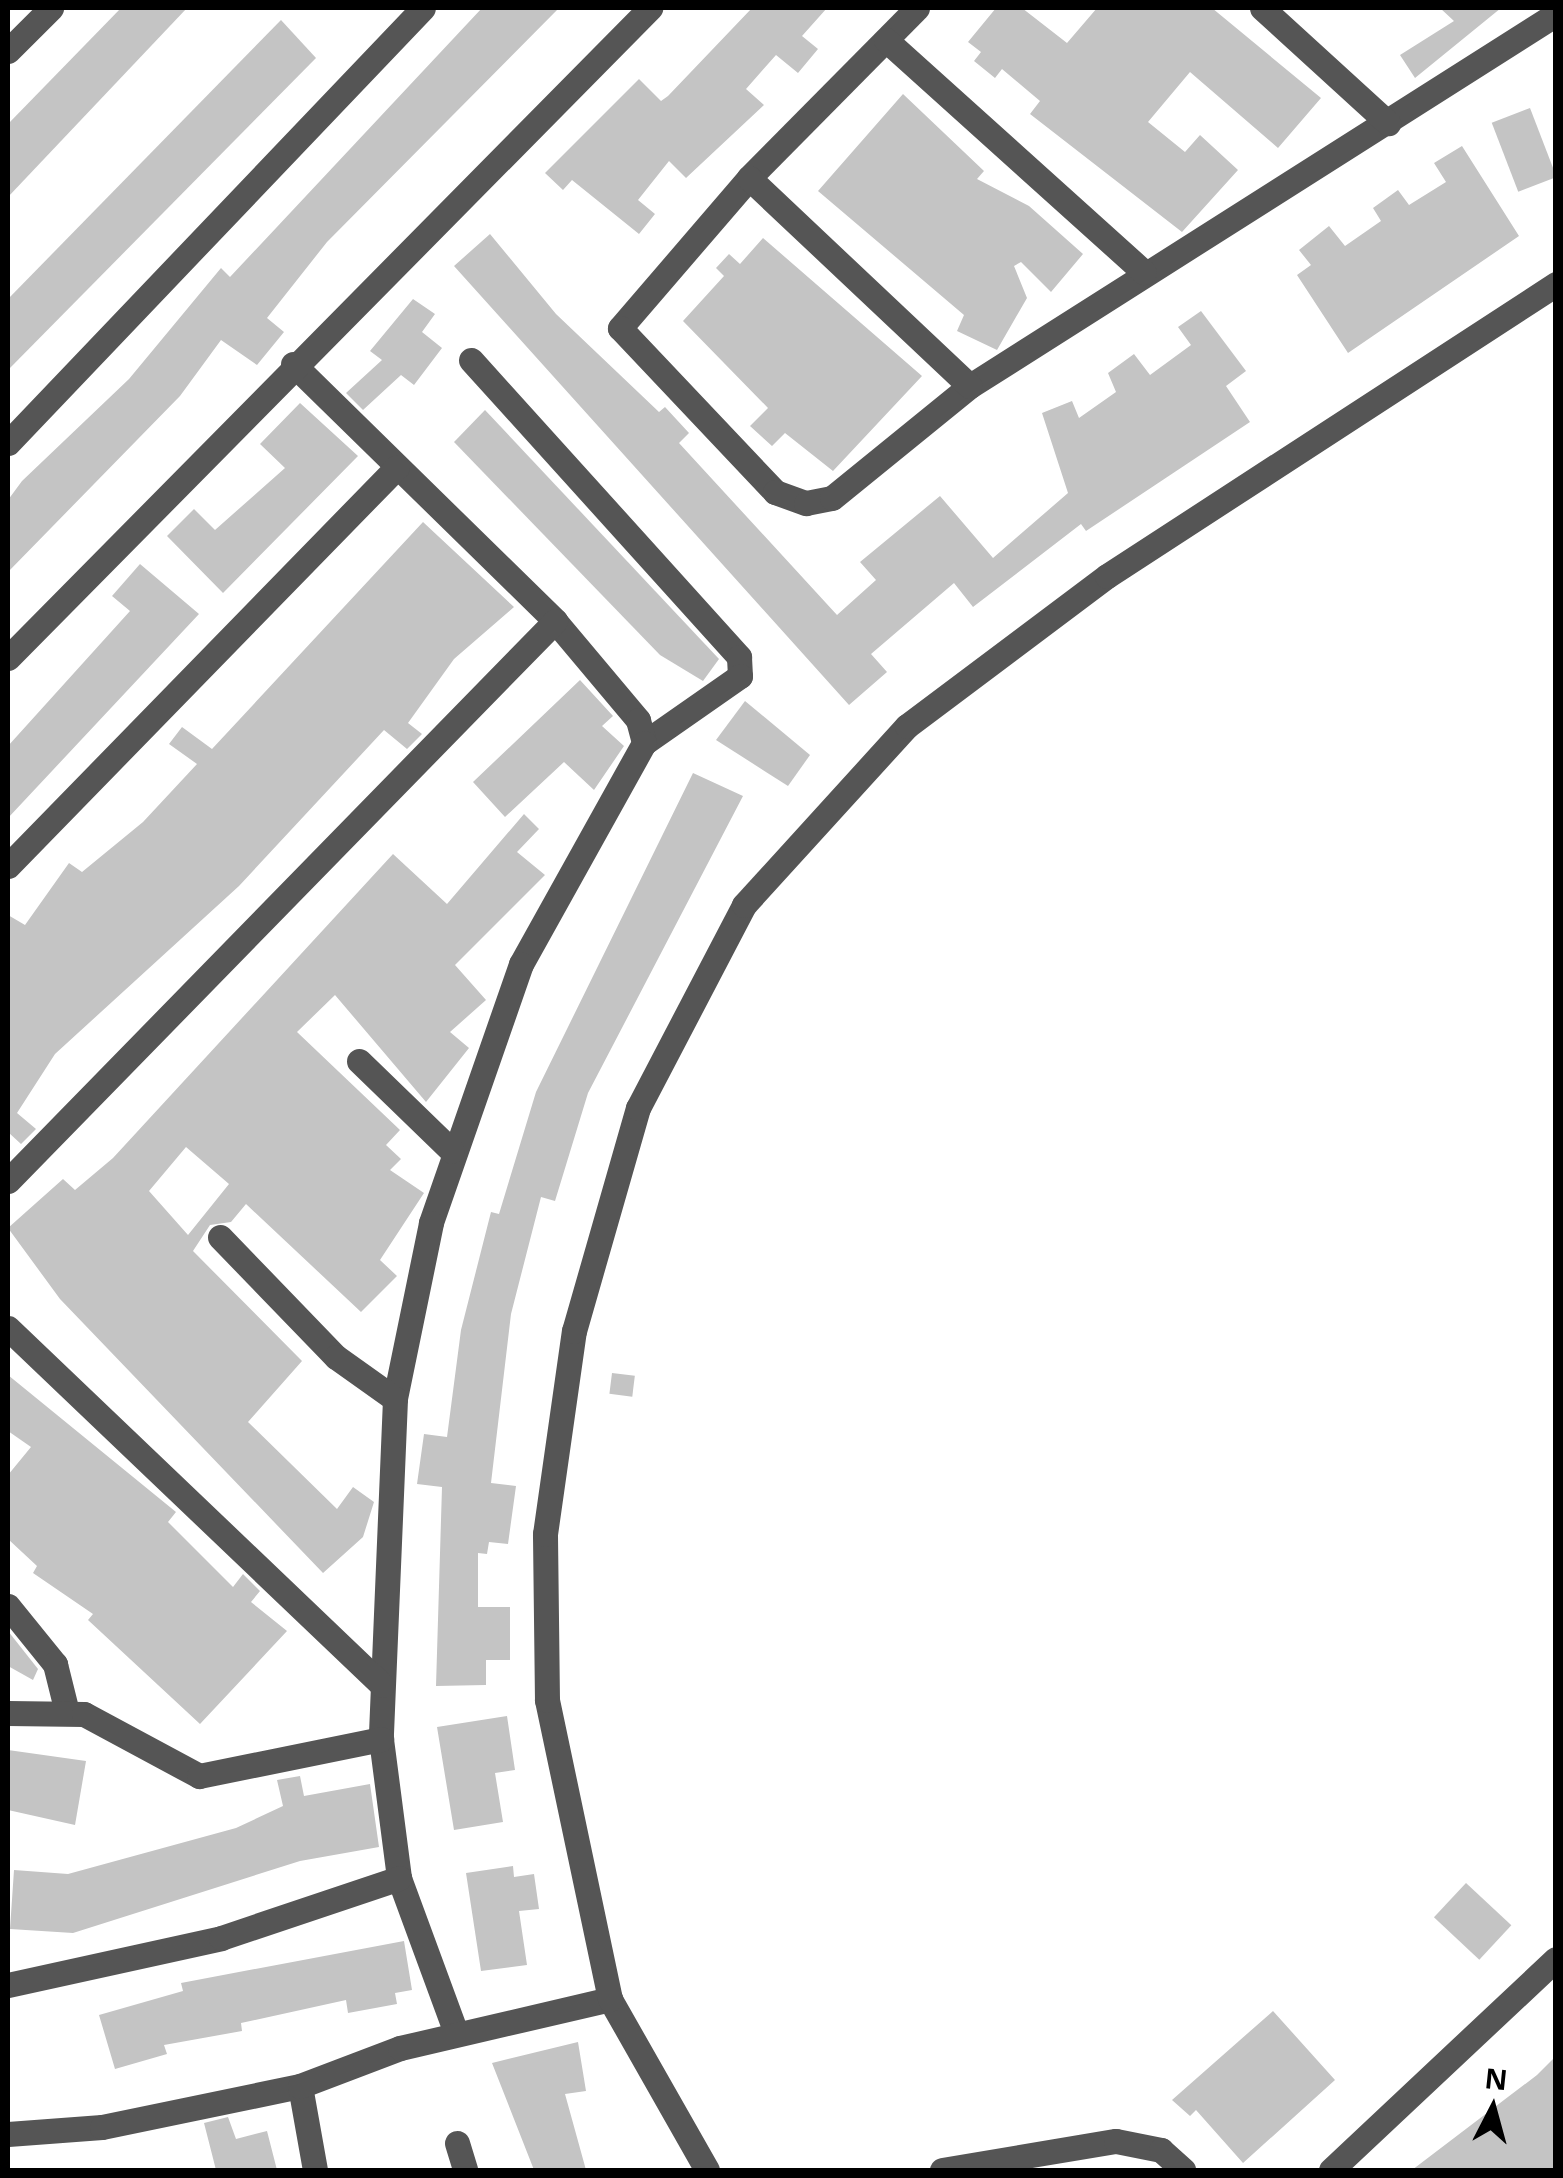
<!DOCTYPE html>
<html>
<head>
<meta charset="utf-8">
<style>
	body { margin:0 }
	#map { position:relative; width:1563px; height:2178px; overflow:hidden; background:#fff; font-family:"Noto Sans",sans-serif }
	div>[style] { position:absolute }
	.building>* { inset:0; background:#c4c4c4; transform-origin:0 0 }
	.minor>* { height:25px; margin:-12.5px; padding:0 12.5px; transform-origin:12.5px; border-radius:12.5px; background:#555 }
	span { translate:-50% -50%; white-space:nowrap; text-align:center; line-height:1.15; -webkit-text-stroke:8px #fff; paint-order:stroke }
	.frame { position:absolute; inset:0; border:10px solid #000; pointer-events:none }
	.north { position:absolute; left:1443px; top:2058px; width:100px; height:100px; -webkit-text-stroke:8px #fff; paint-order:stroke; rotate:6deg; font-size:28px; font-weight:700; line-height:40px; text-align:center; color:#000 }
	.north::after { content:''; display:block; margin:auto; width:35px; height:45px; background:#000; clip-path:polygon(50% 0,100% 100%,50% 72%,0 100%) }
</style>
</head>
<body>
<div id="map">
	<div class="building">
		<i style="clip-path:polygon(121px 8px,187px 8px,8px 197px,8px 124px)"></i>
		<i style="clip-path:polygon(482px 8px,559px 8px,327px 242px,267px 318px,284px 332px,257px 365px,221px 340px,180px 396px,8px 572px,8px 500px,22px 481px,129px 379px,221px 268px,230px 277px)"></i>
		<i style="clip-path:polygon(752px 8px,827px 8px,802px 36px,818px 49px,798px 73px,776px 55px,746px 89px,764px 105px,686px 178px,669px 161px,638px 200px,655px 214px,639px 234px,572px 180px,563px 190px,545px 173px,639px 79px,661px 101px,668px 96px)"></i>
		<i style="clip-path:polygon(996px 8px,1022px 8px,1067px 43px,1097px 8px,1212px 8px,1321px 98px,1278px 148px,1190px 72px,1148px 122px,1185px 152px,1200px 135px,1238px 170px,1182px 232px,1030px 114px,1040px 101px,1002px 69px,995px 78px,974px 61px,981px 52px,968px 42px)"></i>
		<i style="clip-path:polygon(1440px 8px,1501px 8px,1415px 78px,1400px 55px,1454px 21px)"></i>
		<i style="clip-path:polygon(281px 20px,316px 58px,8px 370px,8px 299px)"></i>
		<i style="clip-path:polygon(903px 94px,984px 171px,977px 179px,1029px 206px,1083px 254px,1051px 292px,1021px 262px,1014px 266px,1027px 298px,997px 350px,957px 331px,964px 315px,818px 191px)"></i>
		<i style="left:1530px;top:108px;width:74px;height:41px;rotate:69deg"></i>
		<i style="clip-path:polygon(1462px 146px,1519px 236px,1348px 353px,1297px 275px,1311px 265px,1299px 250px,1329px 226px,1345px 246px,1381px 221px,1373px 208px,1398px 190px,1409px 205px,1446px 182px,1434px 163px)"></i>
		<i style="clip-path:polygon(490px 234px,556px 314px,659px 412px,665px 407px,689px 433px,679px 443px,837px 615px,876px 580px,860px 562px,940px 496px,993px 558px,1068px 493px,1042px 413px,1072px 401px,1079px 418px,1116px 392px,1108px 373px,1134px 354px,1150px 375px,1191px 345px,1178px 327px,1201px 311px,1246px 371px,1226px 386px,1250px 422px,1086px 531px,1081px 524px,973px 607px,954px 583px,871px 654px,887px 672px,849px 705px,454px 266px)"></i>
		<i style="clip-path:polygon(763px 238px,922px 376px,833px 471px,785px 433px,772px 446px,750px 426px,768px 408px,683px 321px,724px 276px,716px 268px,729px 254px,740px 264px)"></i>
		<i style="clip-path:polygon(413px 299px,435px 314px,422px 332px,442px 348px,414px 385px,401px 375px,363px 410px,346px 393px,382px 360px,370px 351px)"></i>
		<i style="clip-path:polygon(300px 403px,358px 456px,223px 593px,167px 536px,194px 509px,215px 530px,285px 468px,260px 444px)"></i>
		<i style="clip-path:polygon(485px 410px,719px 659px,703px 681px,660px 655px,454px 442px)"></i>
		<i style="clip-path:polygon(423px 522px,514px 607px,454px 659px,408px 723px,422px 734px,407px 749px,384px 730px,239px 886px,55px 1054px,17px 1113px,36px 1129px,21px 1144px,8px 1132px,8px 915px,25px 925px,69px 863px,82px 872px,143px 822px,197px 764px,169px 744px,182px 727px,212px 749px)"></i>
		<i style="clip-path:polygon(140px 564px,199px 614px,8px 818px,8px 746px,130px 611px,112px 596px)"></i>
		<i style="clip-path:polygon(580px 680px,613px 716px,602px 726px,624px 746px,594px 790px,564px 762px,505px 817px,473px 782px)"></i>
		<i style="clip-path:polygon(745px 701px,810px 755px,788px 786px,716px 740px)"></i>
		<i style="clip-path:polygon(693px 773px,743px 796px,588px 1093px,555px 1201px,541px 1197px,511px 1314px,491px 1483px,516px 1486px,508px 1544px,489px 1542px,487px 1554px,478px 1553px,478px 1607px,510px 1607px,510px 1660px,486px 1660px,486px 1685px,436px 1686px,442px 1487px,417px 1484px,424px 1434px,447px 1437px,461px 1330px,491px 1212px,499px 1214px,536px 1092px)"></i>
		<i style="clip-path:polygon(evenodd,524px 814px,539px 829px,517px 852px,545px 875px,455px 965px,486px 1000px,450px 1032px,469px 1048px,426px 1102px,335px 995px,297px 1032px,400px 1130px,386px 1145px,401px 1159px,390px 1170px,424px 1193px,380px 1260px,397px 1276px,361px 1312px,246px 1204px,231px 1222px,210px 1225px,193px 1251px,302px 1361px,248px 1422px,337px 1509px,353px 1487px,374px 1502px,363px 1537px,323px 1573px,60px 1299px,8px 1228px,63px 1179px,75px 1190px,113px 1158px,393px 854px,447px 904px,524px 814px,186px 1147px,229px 1184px,188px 1235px,149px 1191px,186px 1147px)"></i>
		<i style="left:612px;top:1373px;width:23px;height:21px;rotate:7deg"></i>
		<i style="clip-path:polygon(8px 1375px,176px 1512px,168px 1522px,233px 1587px,243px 1574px,260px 1591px,251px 1602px,287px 1631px,200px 1724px,88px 1620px,93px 1614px,33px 1573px,37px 1566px,8px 1539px,8px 1475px,31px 1447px,8px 1431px)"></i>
		<i style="clip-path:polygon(8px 1631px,38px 1669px,33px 1680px,8px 1666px)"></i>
		<i style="clip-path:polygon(507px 1716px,515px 1770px,495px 1773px,503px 1822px,454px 1830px,437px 1727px)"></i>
		<i style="clip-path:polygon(8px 1750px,86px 1761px,75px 1825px,8px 1810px)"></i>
		<i style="clip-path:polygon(300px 1776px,304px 1796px,370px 1784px,379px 1847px,300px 1861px,73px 1933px,10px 1929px,14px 1870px,68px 1874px,236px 1828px,283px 1806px,277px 1780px)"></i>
		<i style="clip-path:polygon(513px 1866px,514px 1877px,534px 1874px,539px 1909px,519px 1911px,527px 1965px,481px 1971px,466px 1873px)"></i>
		<i style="left:1466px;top:1883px;width:62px;height:47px;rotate:43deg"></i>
		<i style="clip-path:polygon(404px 1941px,412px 1990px,395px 1993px,397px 2004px,348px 2013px,346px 2000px,241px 2023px,242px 2031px,164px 2045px,167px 2054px,115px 2069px,99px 2015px,183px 1991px,181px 1983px)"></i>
		<i style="clip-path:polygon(1273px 2011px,1335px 2080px,1243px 2163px,1196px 2110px,1190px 2116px,1172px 2100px)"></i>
		<i style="clip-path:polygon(578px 2042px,586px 2091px,565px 2094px,586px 2170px,534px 2170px,492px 2063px)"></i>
		<i style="clip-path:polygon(1556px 2056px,1556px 2170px,1412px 2170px,1537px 2075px)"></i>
		<i style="clip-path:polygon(228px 2117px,236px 2139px,267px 2131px,277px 2170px,216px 2170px,204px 2123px)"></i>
	</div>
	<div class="minor">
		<i style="left:917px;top:8px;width:239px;rotate:134.7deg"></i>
		<i style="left:749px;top:178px;width:198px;rotate:130.7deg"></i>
		<i style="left:620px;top:328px;width:226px;rotate:46.6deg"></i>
		<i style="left:775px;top:492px;width:33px;rotate:20deg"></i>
		<i style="left:806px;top:503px;width:26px;rotate:-11deg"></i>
		<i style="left:832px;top:498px;width:178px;rotate:-39.1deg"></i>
		<i style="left:970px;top:386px;width:694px;rotate:-32.41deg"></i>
		<i style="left:1262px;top:8px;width:171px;rotate:42.4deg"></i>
		<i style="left:886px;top:40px;width:347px;rotate:42deg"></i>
		<i style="left:8px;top:51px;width:61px;rotate:-45deg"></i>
		<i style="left:749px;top:178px;width:303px;rotate:43.3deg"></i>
		<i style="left:471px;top:360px;width:400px;rotate:47.9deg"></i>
		<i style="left:739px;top:657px;width:19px;rotate:87deg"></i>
		<i style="left:740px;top:676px;width:117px;rotate:145.1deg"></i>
		<i style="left:293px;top:364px;width:367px;rotate:44.4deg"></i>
		<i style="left:555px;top:621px;width:129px;rotate:50deg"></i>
		<i style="left:638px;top:720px;width:24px;rotate:75deg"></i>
		<i style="left:644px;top:743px;width:253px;rotate:119.1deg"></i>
		<i style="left:521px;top:964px;width:274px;rotate:109.2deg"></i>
		<i style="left:431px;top:1223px;width:180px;rotate:101.6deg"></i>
		<i style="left:395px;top:1399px;width:340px;rotate:92.4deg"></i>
		<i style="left:381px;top:1739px;width:140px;rotate:82.6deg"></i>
		<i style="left:399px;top:1878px;width:165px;rotate:69.8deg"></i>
		<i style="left:8px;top:443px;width:601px;rotate:-46.35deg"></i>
		<i style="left:8px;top:658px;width:914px;rotate:-45.35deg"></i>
		<i style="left:8px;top:866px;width:557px;rotate:-45.73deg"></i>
		<i style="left:359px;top:1061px;width:129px;rotate:44.1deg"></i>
		<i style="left:8px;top:1181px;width:783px;rotate:-45.67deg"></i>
		<i style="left:220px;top:1237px;width:167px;rotate:46deg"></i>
		<i style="left:336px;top:1357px;width:72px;rotate:35.4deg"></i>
		<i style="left:8px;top:1328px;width:517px;rotate:43.67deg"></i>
		<i style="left:8px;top:1606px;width:75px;rotate:51deg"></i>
		<i style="left:55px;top:1664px;width:45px;rotate:76deg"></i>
		<i style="left:8px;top:1713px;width:76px;rotate:0.8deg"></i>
		<i style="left:84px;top:1714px;width:131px;rotate:28.3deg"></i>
		<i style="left:199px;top:1776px;width:186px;rotate:-11.5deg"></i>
		<i style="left:8px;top:1985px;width:218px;rotate:-12.4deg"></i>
		<i style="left:221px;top:1938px;width:188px;rotate:-18.6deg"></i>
		<i style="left:8px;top:2134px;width:94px;rotate:-4.3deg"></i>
		<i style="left:102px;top:2127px;width:202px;rotate:-11.7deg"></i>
		<i style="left:457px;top:2143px;width:28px;rotate:73deg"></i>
		<i style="left:315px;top:2170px;width:85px;rotate:-100.1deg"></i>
		<i style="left:300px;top:2086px;width:107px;rotate:-20.8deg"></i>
		<i style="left:400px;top:2048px;width:216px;rotate:-13.1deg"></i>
		<i style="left:707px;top:2170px;width:197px;rotate:-119.6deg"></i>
		<i style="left:610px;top:1999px;width:306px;rotate:-101.9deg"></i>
		<i style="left:547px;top:1700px;width:166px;rotate:-90.7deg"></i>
		<i style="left:545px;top:1534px;width:205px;rotate:-81.9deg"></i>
		<i style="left:574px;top:1331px;width:232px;rotate:-74deg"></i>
		<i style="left:638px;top:1108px;width:229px;rotate:-62.4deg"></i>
		<i style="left:744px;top:905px;width:242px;rotate:-47.7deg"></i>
		<i style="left:907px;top:726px;width:250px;rotate:-36.9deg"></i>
		<i style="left:1107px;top:576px;width:536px;rotate:-33.04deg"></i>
		<i style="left:942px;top:2170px;width:176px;rotate:-9.5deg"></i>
		<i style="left:1116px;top:2141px;width:46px;rotate:11.3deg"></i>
		<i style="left:1161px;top:2150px;width:30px;rotate:42deg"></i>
		<i style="left:1331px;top:2170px;width:308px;rotate:-43.2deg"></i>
	</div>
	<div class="frame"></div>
	<div class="north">N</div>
</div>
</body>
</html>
